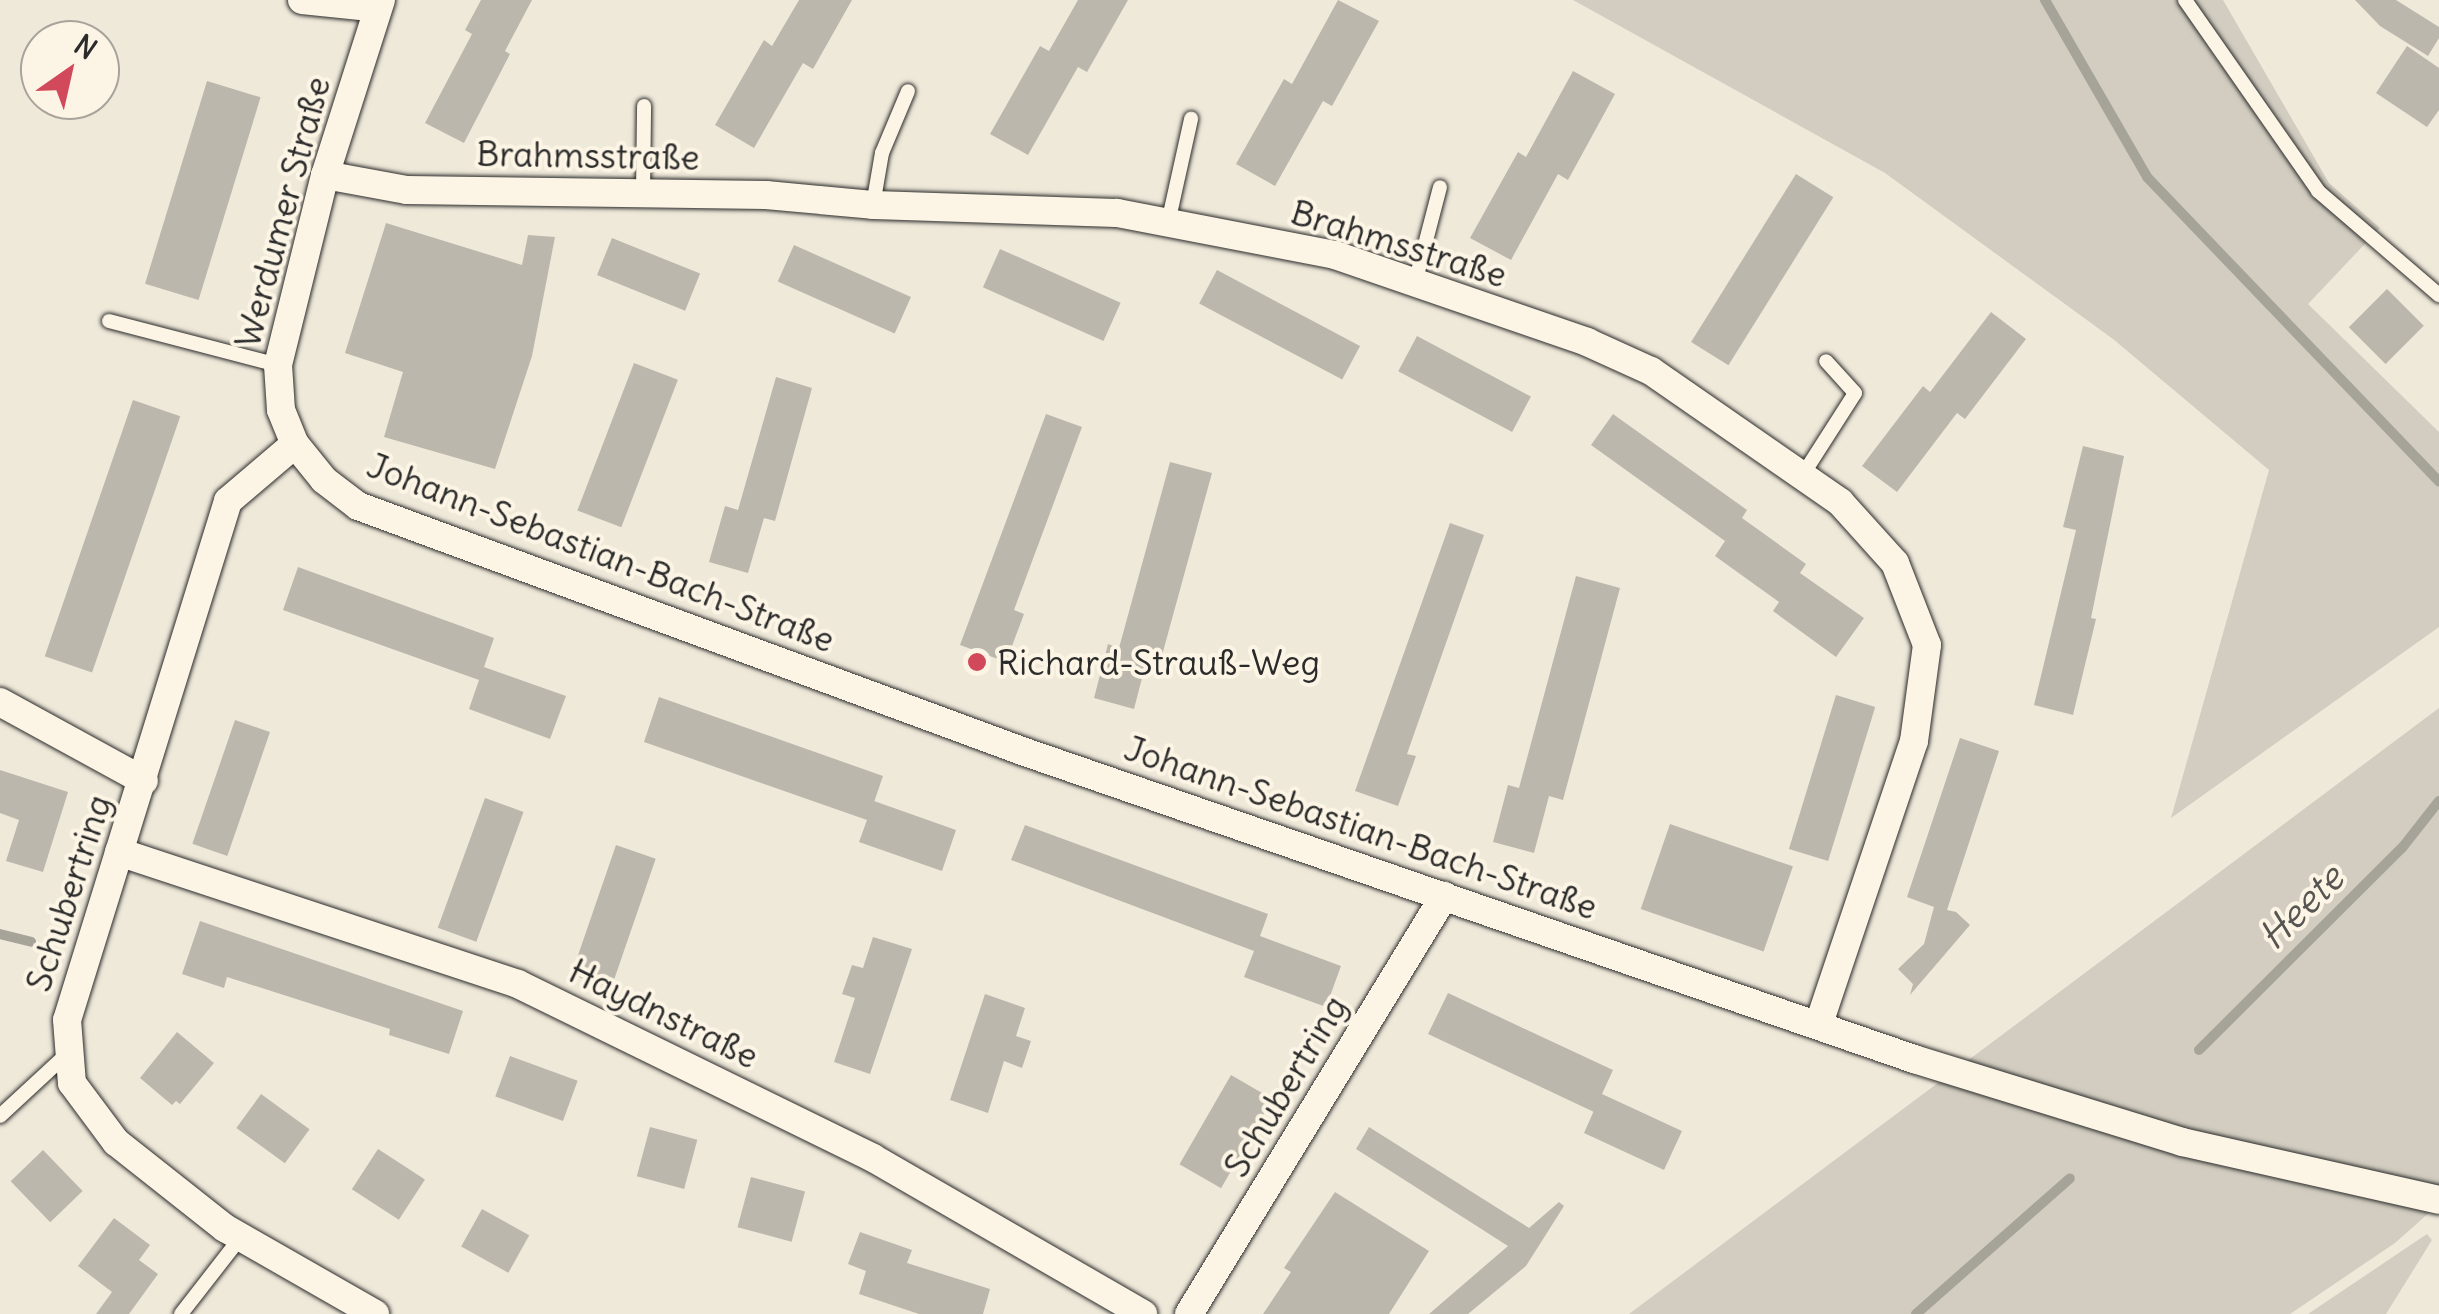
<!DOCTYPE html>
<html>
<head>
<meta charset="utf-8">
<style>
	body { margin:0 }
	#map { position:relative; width:2439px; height:1314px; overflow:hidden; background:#efe9da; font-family:Delius,sans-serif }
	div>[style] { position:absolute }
	.green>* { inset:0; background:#d2cdc0 }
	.stream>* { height:10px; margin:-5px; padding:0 5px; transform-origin:5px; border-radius:5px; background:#a6a399 }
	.building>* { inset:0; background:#bcb7ac; transform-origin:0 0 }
	.roads { filter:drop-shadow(0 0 2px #2b2b2b) drop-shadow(0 0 2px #2b2b2b) }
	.service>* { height:14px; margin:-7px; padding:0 7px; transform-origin:7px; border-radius:7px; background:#fcf5e5 }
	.minor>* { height:28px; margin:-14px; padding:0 14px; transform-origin:14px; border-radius:14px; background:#fcf5e5 }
	.dots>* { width:28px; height:28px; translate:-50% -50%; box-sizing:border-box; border:5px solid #fcf5e5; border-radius:50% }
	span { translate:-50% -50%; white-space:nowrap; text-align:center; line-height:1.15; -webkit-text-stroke:8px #fcf5e5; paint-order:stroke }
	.street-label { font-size:35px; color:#2b2b2b }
	.poi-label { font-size:35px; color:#2b2b2b }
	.left { translate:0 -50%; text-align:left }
	.water-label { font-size:38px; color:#565552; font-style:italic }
	.north { position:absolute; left:20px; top:20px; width:100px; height:100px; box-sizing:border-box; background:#fcf5e5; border:2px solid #a8a49b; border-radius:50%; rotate:34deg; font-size:28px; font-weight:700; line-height:40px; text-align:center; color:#2b2b2b }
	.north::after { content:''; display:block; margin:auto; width:35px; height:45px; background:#d1495b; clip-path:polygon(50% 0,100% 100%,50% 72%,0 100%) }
</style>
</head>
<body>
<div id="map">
	<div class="green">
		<i style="clip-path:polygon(1573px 0,2223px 0,2329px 183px,2380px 228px,2308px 304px,2439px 432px,2439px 627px,2171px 818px,2269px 470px,2113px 339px,1885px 173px)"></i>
		<i style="clip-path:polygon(2439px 708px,2439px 1204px,2395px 1243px,2290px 1314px,1629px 1314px)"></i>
		<i style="clip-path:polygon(2427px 1234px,2432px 1240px,2386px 1314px,2308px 1314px)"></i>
	</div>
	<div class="stream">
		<i style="left:2045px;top:0;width:204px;rotate:60deg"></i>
		<i style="left:2147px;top:177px;width:422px;rotate:46.2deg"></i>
		<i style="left:0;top:934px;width:32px;rotate:14deg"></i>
		<i style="left:2199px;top:1050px;width:286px;rotate:-44.9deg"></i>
		<i style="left:2402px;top:848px;width:60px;rotate:-51.8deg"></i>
		<i style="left:1916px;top:1314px;width:205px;rotate:-41.4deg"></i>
	</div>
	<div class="building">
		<i style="clip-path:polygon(481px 0,532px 0,505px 51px,510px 54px,464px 143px,425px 123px,472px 34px,465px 30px)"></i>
		<i style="clip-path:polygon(799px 0,852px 0,813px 69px,803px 63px,754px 148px,715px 125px,764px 40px,772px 46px)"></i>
		<i style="clip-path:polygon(1078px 0,1128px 0,1087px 72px,1078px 67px,1028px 155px,990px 134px,1040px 46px,1049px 51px)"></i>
		<i style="clip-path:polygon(1338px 0,1379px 21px,1332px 106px,1323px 101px,1275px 186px,1236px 164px,1284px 79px,1292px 84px)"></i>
		<i style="clip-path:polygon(2355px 0,2396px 0,2439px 27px,2439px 38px,2428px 56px,2380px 26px)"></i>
		<i style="clip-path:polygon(2407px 46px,2439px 68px,2439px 110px,2427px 127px,2376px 93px)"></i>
		<i style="clip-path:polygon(1573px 71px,1615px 94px,1568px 180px,1558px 174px,1511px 260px,1470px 238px,1518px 152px,1526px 157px)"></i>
		<i style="left:207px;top:81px;width:56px;height:212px;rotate:17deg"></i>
		<i style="left:1796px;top:174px;width:44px;height:198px;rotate:32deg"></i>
		<i style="clip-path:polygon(386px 223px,522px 265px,528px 235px,555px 237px,532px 356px,495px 469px,384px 437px,403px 372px,345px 353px)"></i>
		<i style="left:612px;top:238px;width:95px;height:40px;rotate:22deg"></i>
		<i style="left:794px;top:245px;width:128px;height:40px;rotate:24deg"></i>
		<i style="left:1000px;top:249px;width:132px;height:42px;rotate:24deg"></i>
		<i style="left:1217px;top:270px;width:162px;height:38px;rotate:28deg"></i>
		<i style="left:2387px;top:289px;width:52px;height:54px;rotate:45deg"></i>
		<i style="clip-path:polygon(1991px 312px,2026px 339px,1965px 419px,1957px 413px,1897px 492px,1862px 466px,1923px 386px,1930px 392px)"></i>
		<i style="left:1417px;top:336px;width:129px;height:40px;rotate:28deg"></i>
		<i style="left:634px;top:363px;width:47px;height:158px;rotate:21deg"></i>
		<i style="clip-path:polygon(776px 377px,812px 388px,775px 521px,764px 518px,748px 573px,709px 562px,725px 506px,738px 510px)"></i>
		<i style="left:133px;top:400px;width:50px;height:271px;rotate:19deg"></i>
		<i style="clip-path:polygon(1046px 414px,1082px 427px,1014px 610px,1024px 614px,1006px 662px,960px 645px)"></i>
		<i style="clip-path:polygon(1613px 414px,1747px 510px,1742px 518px,1806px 564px,1800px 573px,1864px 618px,1836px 657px,1773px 611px,1779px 602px,1715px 556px,1725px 541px,1591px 445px)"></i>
		<i style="clip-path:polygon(2083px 446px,2124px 456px,2091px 618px,2096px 619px,2073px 715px,2034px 705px,2076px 530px,2063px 527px)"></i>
		<i style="clip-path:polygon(1170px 462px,1212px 473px,1161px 659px,1148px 655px,1134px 709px,1094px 698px,1108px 644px,1119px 648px)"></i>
		<i style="clip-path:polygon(1450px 523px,1484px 535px,1407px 754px,1416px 756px,1398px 806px,1355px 791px)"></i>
		<i style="clip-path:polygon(298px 567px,494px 638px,484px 667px,566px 696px,550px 739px,469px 709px,479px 680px,283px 610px)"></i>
		<i style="clip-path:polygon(1576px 576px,1620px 588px,1563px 800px,1549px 796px,1534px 853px,1493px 842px,1508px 785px,1519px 788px)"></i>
		<i style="left:1836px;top:695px;width:41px;height:161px;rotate:17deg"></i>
		<i style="clip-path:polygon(659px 697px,883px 776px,872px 808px,874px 801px,956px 830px,942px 871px,859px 842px,867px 820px,644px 742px)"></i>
		<i style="left:235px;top:720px;width:37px;height:131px;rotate:19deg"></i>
		<i style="clip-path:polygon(1960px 738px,1999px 751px,1947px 910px,1956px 912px,1970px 925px,1910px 995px,1913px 984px,1898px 969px,1924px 944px,1934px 907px,1907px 897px)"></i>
		<i style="clip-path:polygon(0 770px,68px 792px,43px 872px,6px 861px,19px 820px,0 813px)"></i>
		<i style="left:485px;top:798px;width:41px;height:138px;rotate:20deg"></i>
		<i style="left:1670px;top:824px;width:130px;height:90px;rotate:19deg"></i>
		<i style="clip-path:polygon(1025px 825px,1268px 914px,1260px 936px,1341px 966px,1326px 1007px,1244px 977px,1254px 951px,1011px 860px)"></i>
		<i style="left:616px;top:845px;width:42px;height:137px;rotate:19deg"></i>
		<i style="clip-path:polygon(200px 921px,463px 1011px,449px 1054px,389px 1035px,390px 1029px,227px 977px,224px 988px,182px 974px)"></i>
		<i style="clip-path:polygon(873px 937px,912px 949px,870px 1074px,834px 1062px,855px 998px,842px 994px,852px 965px,863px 968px)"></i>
		<i style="clip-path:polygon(1448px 993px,1613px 1070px,1602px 1094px,1682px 1131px,1664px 1170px,1584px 1133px,1600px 1097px,1594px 1112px,1428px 1034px)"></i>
		<i style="clip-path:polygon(985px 994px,1025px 1008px,1016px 1036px,1031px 1041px,1022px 1068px,1004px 1061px,988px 1113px,950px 1100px)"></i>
		<i style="clip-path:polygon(177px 1032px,214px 1063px,180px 1104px,176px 1101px,172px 1105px,140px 1078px)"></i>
		<i style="left:510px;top:1056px;width:72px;height:43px;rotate:20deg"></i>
		<i style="left:1231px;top:1075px;width:48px;height:103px;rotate:30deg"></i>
		<i style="left:261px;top:1094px;width:60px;height:42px;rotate:36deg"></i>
		<i style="left:650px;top:1127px;width:49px;height:51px;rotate:15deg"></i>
		<i style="clip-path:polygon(1369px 1127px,1529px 1228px,1559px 1202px,1564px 1206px,1526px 1266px,1468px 1314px,1429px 1314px,1508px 1246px,1356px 1149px)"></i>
		<i style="left:378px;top:1149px;width:56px;height:48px;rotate:33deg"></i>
		<i style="left:43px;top:1150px;width:57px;height:45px;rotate:46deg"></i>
		<i style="left:751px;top:1177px;width:56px;height:52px;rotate:15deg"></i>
		<i style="clip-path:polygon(1335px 1192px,1429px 1251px,1389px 1314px,1263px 1314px,1291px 1272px,1284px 1268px)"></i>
		<i style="left:482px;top:1209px;width:54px;height:43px;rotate:29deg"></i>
		<i style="clip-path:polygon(114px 1218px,150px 1245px,139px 1260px,158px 1274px,129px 1314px,96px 1314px,112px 1292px,78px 1266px)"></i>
		<i style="clip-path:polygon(860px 1232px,912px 1250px,907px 1263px,990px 1289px,983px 1314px,919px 1314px,859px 1294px,866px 1271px,848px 1264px)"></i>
	</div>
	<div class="roads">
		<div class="service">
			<i style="left:2185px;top:0;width:233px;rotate:55.1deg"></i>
			<i style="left:2318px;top:191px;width:160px;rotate:40.7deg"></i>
			<i style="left:643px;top:194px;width:88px;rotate:-89.3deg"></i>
			<i style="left:873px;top:205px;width:53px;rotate:-80.2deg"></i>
			<i style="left:882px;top:153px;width:67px;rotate:-67.2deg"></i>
			<i style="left:1168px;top:223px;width:107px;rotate:-77.5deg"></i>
			<i style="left:1415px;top:283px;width:99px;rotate:-75.4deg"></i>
			<i style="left:109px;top:321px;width:175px;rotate:14.6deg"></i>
			<i style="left:1802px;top:476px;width:98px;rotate:-57.4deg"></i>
			<i style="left:1855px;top:393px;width:43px;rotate:-132.2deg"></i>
			<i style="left:0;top:1116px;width:94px;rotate:-42.8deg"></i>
			<i style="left:181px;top:1314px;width:98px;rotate:-52.1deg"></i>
		</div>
		<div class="minor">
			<i style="left:302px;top:0;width:76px;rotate:6deg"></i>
			<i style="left:381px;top:0;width:184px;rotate:107.7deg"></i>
			<i style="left:325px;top:175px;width:196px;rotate:103.9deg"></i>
			<i style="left:278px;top:365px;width:45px;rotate:86.2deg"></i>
			<i style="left:281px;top:410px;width:37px;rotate:68deg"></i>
			<i style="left:295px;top:444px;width:46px;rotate:51.1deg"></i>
			<i style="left:324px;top:480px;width:43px;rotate:37.4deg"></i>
			<i style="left:358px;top:506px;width:708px;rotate:20.25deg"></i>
			<i style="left:1022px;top:751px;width:944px;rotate:19.05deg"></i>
			<i style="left:1914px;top:1059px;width:281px;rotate:17.2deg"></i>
			<i style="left:2182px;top:1142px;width:263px;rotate:12.7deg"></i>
			<i style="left:325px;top:175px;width:83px;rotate:10.4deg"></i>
			<i style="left:407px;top:190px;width:359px;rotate:0.8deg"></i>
			<i style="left:766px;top:195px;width:107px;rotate:5.3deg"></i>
			<i style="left:873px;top:205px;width:244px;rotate:1.9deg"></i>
			<i style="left:1117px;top:213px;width:222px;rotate:10.9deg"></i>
			<i style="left:1335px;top:255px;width:267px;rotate:19deg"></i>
			<i style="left:1587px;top:342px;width:70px;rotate:24.4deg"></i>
			<i style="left:1651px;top:371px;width:230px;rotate:34.7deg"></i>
			<i style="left:1840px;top:502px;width:82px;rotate:48deg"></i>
			<i style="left:1895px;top:563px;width:88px;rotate:68.7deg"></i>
			<i style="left:1927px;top:645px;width:97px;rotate:97.7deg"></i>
			<i style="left:1914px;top:741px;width:298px;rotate:108.6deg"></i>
			<i style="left:295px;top:444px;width:88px;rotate:139.6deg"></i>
			<i style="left:228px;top:501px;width:543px;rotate:107.23deg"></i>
			<i style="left:67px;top:1020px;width:63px;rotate:85.5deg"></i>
			<i style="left:72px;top:1083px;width:74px;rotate:53.3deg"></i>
			<i style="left:116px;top:1142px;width:139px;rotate:38.3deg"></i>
			<i style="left:225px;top:1228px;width:173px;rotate:29.8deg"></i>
			<i style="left:0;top:702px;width:164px;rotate:28.7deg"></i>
			<i style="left:119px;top:852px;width:420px;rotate:18.3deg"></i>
			<i style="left:518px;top:984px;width:395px;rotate:26.1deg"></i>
			<i style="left:873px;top:1158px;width:312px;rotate:30deg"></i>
			<i style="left:1189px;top:1314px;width:490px;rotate:-58.6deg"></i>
		</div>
	</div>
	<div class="dots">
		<i style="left:977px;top:662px;background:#d1495b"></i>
	</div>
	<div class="street-label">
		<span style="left:588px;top:155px;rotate:1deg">Brahmsstraße</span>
		<span style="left:282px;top:212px;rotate:-75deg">Werdumer Straße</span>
		<span style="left:1399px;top:243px;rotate:17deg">Brahmsstraße</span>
		<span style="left:601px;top:552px;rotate:21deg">Johann-Sebastian-Bach-Straße</span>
		<span style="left:1361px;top:827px;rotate:19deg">Johann-Sebastian-Bach-Straße</span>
		<span style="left:68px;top:893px;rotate:-72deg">Schubertring</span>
		<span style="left:664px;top:1013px;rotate:26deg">Haydnstraße</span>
		<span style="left:1285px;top:1086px;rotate:-59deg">Schubertring</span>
	</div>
	<div class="poi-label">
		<span class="left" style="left:997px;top:662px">Richard-Strauß-Weg</span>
	</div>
	<div class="water-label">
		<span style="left:2301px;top:907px;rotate:-45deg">Heete</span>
	</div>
	<div class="north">N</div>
</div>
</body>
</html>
